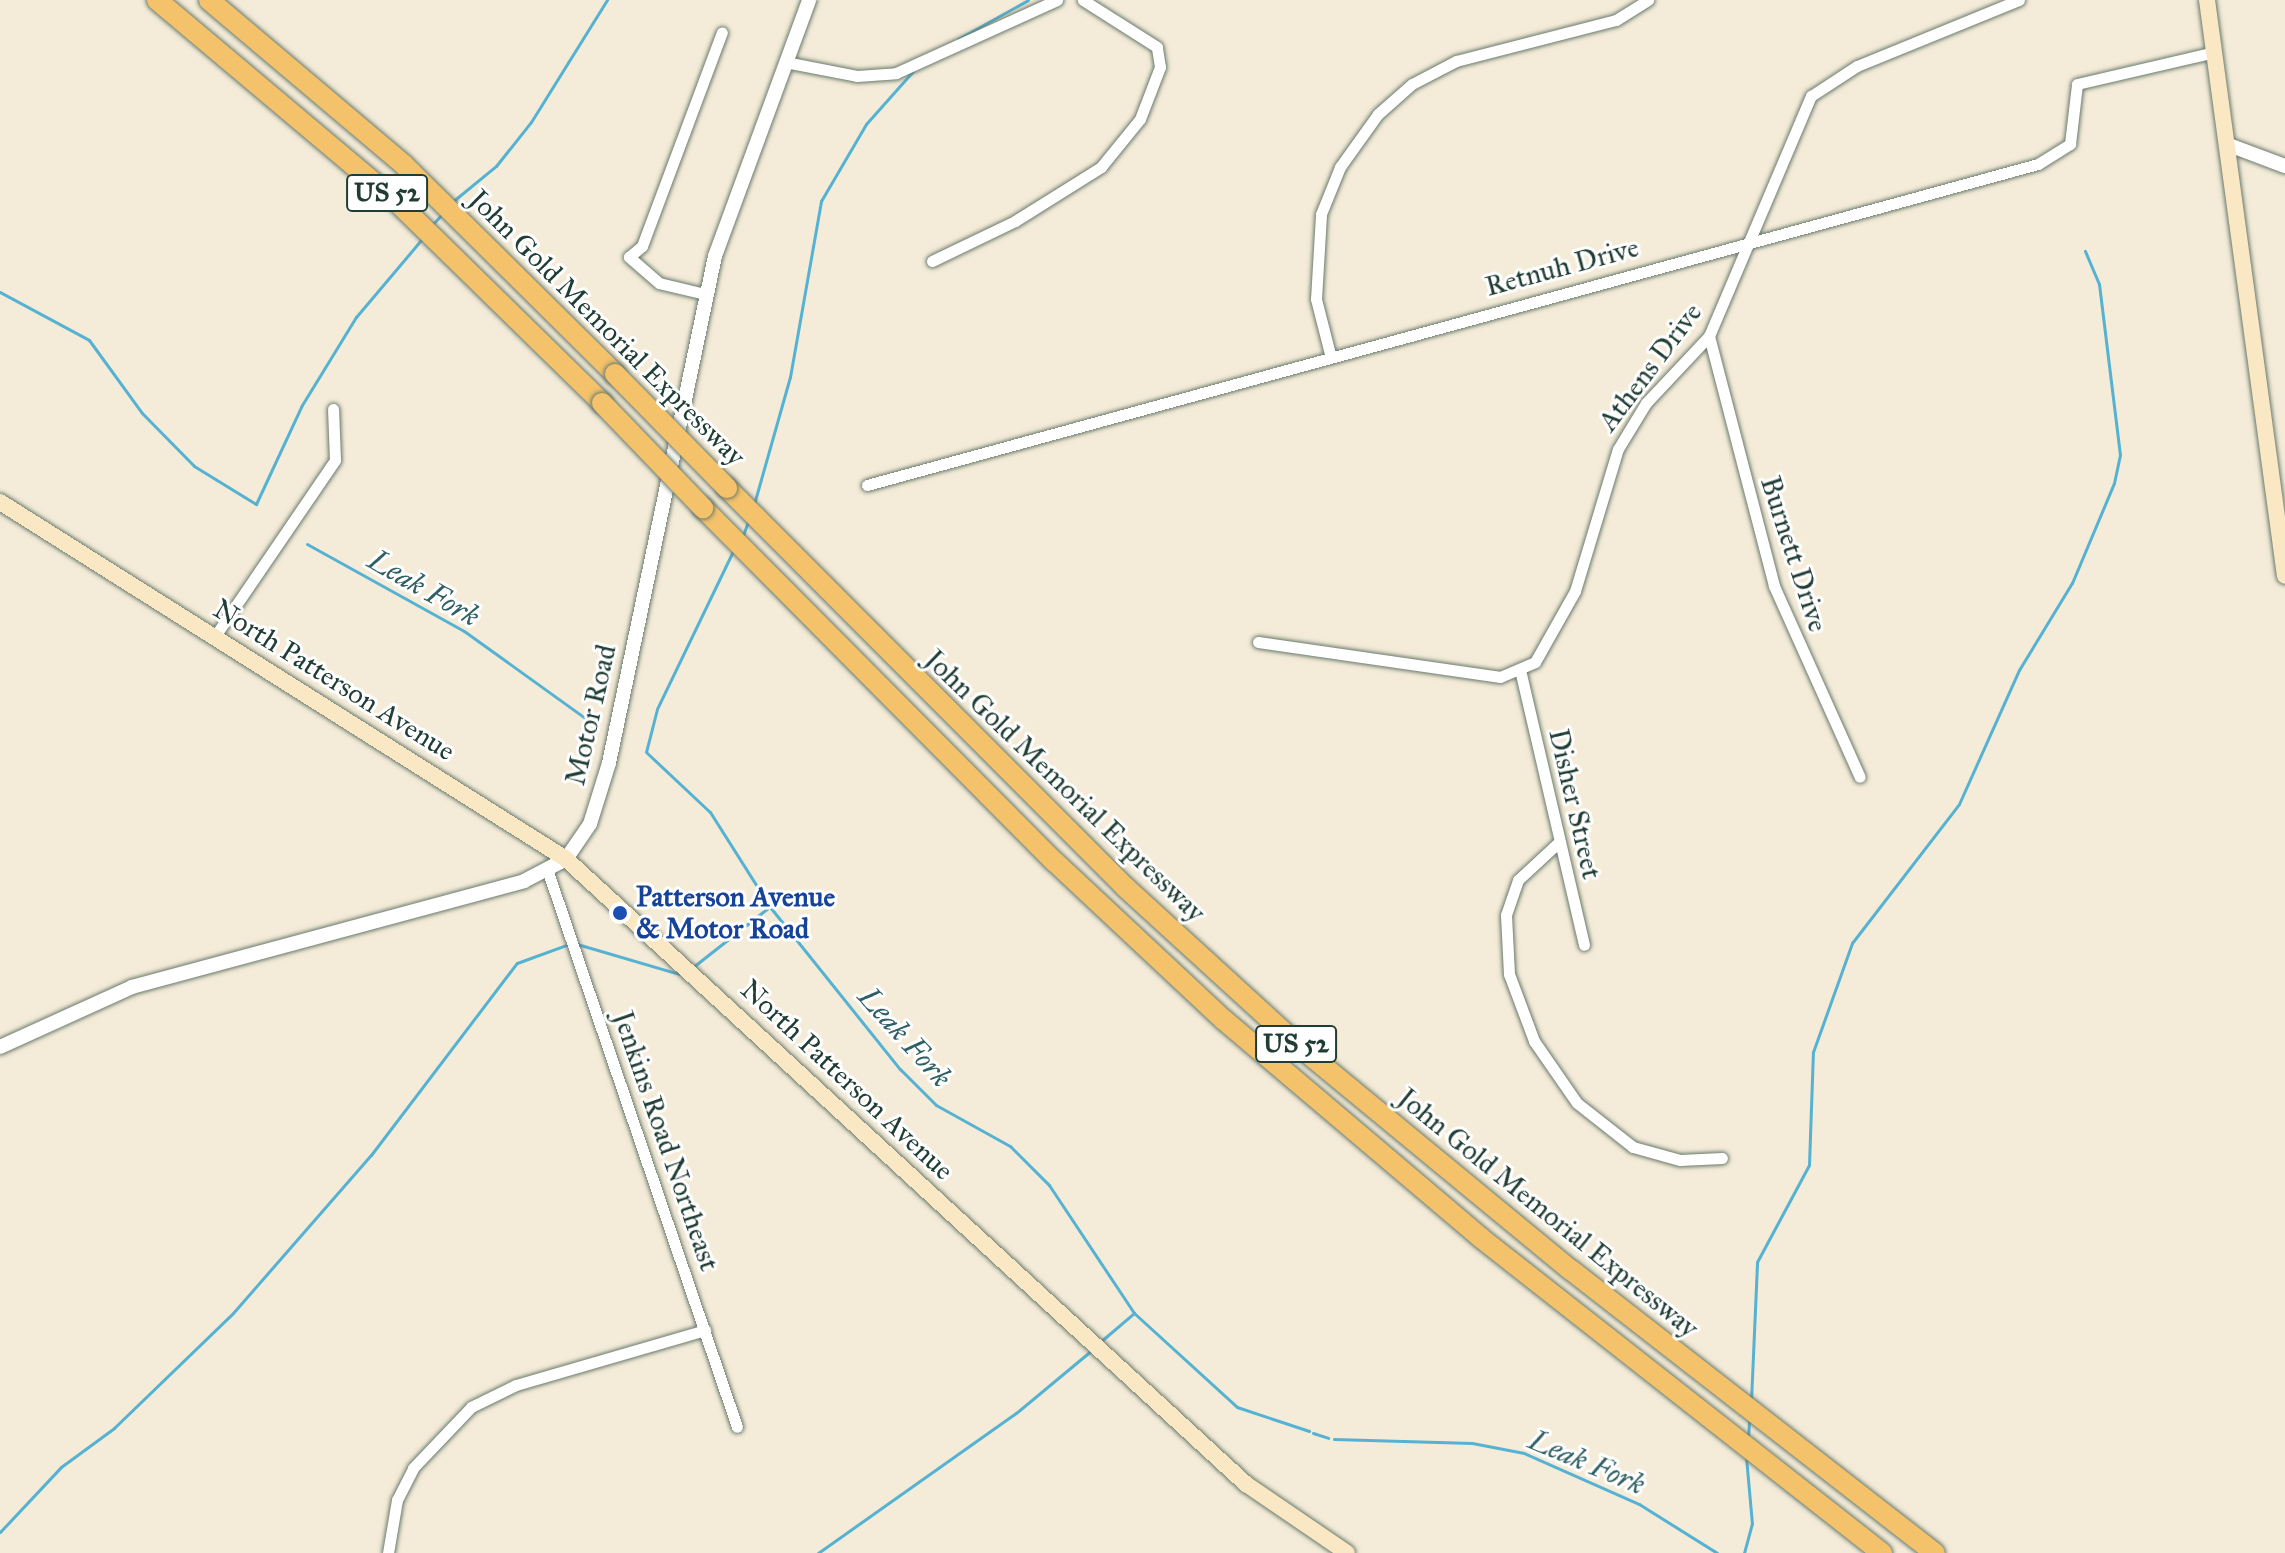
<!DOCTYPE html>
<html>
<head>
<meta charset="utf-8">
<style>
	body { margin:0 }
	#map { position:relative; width:2285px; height:1553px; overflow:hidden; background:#f4ecd8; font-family:"IM FELL Great Primer",serif }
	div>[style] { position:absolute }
	.stream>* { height:3px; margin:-1.5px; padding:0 1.5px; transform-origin:1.5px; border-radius:1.5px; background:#55b2d3 }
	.roads { filter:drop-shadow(0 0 2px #6a7a6d) drop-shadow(0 0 2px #6a7a6d) }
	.minor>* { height:11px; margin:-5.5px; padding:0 5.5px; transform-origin:5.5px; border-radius:5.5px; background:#fff }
	.tertiary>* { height:14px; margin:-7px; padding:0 7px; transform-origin:7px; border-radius:7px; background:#fff }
	.secondary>* { height:16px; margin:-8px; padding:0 8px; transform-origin:8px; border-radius:8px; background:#fae7c3 }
	.motorway>* { height:20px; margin:-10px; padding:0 10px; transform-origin:10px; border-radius:10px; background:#f3c26a }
	.bridges { filter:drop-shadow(0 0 2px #6a7a6d) drop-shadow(0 0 2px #6a7a6d) }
	.motorway-bridge>* { height:20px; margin:-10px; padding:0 10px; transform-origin:10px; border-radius:10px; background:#f3c26a }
	.dots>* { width:22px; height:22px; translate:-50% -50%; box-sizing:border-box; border:4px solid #fff; border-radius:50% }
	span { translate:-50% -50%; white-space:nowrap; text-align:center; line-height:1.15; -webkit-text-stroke:6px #fff; paint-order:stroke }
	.shield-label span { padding:2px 6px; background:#fff; border:2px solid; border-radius:6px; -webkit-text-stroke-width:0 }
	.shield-label { font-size:26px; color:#1f3d34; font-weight:700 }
	.street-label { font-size:28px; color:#1f3d34 }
	.transit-label { font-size:28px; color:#164399; font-weight:700 }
	.left { translate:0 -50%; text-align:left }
	.water-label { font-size:30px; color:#2f6064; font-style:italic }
</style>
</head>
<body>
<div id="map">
	<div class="stream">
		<i style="left:958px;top:39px;width:80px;rotate:-29.1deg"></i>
		<i style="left:452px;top:202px;width:57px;rotate:-39.3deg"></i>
		<i style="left:496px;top:166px;width:56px;rotate:-51.5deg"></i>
		<i style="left:531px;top:122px;width:144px;rotate:-58.1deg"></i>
		<i style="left:431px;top:226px;width:16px;rotate:-47deg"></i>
		<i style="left:0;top:292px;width:101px;rotate:28.3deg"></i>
		<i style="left:89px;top:340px;width:90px;rotate:54deg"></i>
		<i style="left:142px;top:413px;width:74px;rotate:45.5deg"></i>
		<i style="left:194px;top:466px;width:73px;rotate:31.5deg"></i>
		<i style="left:256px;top:504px;width:109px;rotate:-65.1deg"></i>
		<i style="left:302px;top:405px;width:103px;rotate:-58.5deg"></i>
		<i style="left:356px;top:317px;width:102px;rotate:-49.8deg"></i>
		<i style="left:754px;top:504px;width:132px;rotate:-74.2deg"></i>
		<i style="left:790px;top:377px;width:179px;rotate:-80deg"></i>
		<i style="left:821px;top:201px;width:89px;rotate:-59.7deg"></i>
		<i style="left:866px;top:124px;width:71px;rotate:-48.4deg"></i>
		<i style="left:742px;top:538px;width:20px;rotate:-70deg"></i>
		<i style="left:307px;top:544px;width:179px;rotate:29deg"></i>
		<i style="left:464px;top:631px;width:163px;rotate:35.7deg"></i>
		<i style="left:733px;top:551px;width:175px;rotate:115.7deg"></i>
		<i style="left:657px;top:709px;width:44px;rotate:104.3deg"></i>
		<i style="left:646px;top:752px;width:88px;rotate:43.2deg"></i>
		<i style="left:710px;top:812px;width:112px;rotate:57.7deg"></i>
		<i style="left:770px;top:907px;width:208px;rotate:51.3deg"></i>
		<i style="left:900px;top:1069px;width:51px;rotate:45deg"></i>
		<i style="left:936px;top:1105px;width:85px;rotate:29deg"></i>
		<i style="left:1010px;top:1146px;width:55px;rotate:45deg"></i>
		<i style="left:1049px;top:1185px;width:154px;rotate:56.4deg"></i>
		<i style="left:1134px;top:1313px;width:139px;rotate:42.4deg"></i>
		<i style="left:1237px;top:1407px;width:76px;rotate:18.4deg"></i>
		<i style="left:577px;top:944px;width:106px;rotate:16.4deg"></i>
		<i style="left:693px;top:967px;width:95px;rotate:-38.2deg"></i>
		<i style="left:1100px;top:1342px;width:45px;rotate:-40.5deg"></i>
		<i style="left:1751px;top:1401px;width:139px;rotate:-87.5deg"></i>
		<i style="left:1757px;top:1262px;width:110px;rotate:-61.8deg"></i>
		<i style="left:1809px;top:1165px;width:113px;rotate:-88deg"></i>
		<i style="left:1813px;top:1052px;width:116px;rotate:-70.3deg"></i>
		<i style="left:1852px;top:943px;width:175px;rotate:-52.4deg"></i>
		<i style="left:1959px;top:804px;width:147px;rotate:-65.9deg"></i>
		<i style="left:2019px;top:670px;width:102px;rotate:-58.7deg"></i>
		<i style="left:2072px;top:583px;width:108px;rotate:-67.2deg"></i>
		<i style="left:2114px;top:483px;width:29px;rotate:-78deg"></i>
		<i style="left:2120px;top:455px;width:172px;rotate:-97deg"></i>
		<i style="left:2099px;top:284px;width:36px;rotate:-113deg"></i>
		<i style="left:1313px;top:1433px;width:16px;rotate:18deg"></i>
		<i style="left:1748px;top:1437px;width:16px;rotate:-86deg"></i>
		<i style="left:1334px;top:1439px;width:138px;rotate:1.7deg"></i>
		<i style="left:1472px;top:1443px;width:53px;rotate:10.9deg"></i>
		<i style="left:1524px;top:1453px;width:126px;rotate:23.9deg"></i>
		<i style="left:1639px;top:1504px;width:92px;rotate:32.1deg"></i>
		<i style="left:0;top:1532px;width:89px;rotate:-46.8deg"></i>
		<i style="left:61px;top:1467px;width:66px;rotate:-36.3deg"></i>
		<i style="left:114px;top:1428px;width:165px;rotate:-44deg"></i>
		<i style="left:233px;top:1313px;width:210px;rotate:-48.9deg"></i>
		<i style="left:371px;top:1155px;width:241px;rotate:-52.8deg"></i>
		<i style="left:517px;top:963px;width:55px;rotate:-20.1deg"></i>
		<i style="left:818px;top:1553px;width:242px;rotate:-35.3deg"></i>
		<i style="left:1016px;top:1413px;width:99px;rotate:-39.7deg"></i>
		<i style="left:1744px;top:1553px;width:30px;rotate:-75deg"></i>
		<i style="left:1752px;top:1524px;width:67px;rotate:-95.1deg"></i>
	</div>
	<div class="roads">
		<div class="minor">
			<i style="left:785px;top:62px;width:73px;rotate:11deg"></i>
			<i style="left:857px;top:76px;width:39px;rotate:-4deg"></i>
			<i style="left:896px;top:73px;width:177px;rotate:-24.4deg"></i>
			<i style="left:932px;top:261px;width:92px;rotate:-25.7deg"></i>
			<i style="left:1015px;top:221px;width:102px;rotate:-32.1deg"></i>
			<i style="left:1101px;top:167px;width:62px;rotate:-50.9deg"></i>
			<i style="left:1140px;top:119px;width:56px;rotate:-69deg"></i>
			<i style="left:1160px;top:67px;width:20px;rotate:-99deg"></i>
			<i style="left:1157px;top:47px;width:88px;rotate:-147.6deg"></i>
			<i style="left:705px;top:294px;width:47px;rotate:-166.6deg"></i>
			<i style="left:659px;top:283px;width:40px;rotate:-139deg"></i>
			<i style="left:629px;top:257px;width:17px;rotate:-40deg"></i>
			<i style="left:642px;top:246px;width:228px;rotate:-69.5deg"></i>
			<i style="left:1709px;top:336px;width:258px;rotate:75.4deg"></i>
			<i style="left:1774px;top:586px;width:209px;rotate:65.8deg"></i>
			<i style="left:1330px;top:354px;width:57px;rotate:-104.3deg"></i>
			<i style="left:1316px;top:299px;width:85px;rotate:-86.6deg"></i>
			<i style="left:1321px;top:214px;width:51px;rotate:-68deg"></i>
			<i style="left:1340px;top:167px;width:65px;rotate:-54.4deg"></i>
			<i style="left:1378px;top:114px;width:45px;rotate:-41.4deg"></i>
			<i style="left:1412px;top:84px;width:50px;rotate:-27.6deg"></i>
			<i style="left:1456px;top:61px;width:165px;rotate:-14.4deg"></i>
			<i style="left:1616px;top:20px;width:38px;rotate:-32deg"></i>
			<i style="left:867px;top:485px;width:1214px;rotate:-15.33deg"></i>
			<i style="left:2038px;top:164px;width:38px;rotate:-32deg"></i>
			<i style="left:2070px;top:144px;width:60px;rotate:-83.3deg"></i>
			<i style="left:2077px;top:84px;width:141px;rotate:-13.1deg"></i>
			<i style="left:215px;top:636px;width:213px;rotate:-55.7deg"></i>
			<i style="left:335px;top:460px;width:51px;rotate:-92.2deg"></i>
			<i style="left:1258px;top:642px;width:245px;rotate:8.2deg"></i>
			<i style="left:1500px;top:677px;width:38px;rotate:-23deg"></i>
			<i style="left:1535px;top:662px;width:81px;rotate:-60.6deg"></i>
			<i style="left:1575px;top:591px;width:148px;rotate:-73.2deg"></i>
			<i style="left:1618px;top:449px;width:54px;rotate:-58.7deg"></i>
			<i style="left:1646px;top:403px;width:92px;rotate:-46.8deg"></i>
			<i style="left:1709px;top:336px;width:261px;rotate:-67deg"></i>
			<i style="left:1811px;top:96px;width:55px;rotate:-33.1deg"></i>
			<i style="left:1857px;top:66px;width:175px;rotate:-22.2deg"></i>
			<i style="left:1521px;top:674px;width:278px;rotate:76.9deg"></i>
			<i style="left:1559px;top:842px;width:56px;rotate:137.2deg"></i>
			<i style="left:1518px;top:880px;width:37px;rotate:109deg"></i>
			<i style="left:1506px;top:915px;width:59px;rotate:87.1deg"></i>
			<i style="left:1509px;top:974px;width:72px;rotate:69.5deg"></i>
			<i style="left:1534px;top:1041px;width:75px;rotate:55.3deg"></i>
			<i style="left:1577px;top:1103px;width:71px;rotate:38.2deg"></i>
			<i style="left:1633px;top:1147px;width:49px;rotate:15.5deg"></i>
			<i style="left:1680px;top:1160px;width:42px;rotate:-2.7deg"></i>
			<i style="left:548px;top:872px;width:586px;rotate:71.19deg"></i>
			<i style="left:388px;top:1553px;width:54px;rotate:-80.4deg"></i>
			<i style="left:397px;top:1500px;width:36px;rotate:-63deg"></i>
			<i style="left:413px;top:1468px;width:84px;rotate:-46.4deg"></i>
			<i style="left:471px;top:1407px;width:50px;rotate:-26.1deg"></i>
			<i style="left:516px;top:1385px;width:197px;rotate:-16.2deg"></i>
		</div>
		<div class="tertiary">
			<i style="left:2229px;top:145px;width:60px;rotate:20.6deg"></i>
			<i style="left:0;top:1047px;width:145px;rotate:-24.4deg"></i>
			<i style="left:132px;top:987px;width:406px;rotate:-15.1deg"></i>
			<i style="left:524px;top:881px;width:47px;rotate:-27.6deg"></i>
			<i style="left:566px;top:859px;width:42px;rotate:-55.6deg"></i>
			<i style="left:590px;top:824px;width:64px;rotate:-72.7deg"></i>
			<i style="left:609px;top:763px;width:518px;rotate:-78.19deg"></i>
			<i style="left:715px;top:256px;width:273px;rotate:-69.8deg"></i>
		</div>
		<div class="secondary">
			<i style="left:2207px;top:0;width:581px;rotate:82.29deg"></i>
			<i style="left:0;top:502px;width:669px;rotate:32.24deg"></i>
			<i style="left:566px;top:859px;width:924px;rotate:42.59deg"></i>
			<i style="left:1246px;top:1484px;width:122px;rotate:34.3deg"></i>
		</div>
		<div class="motorway">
			<i style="left:157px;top:0;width:312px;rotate:40.1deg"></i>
			<i style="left:396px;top:201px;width:289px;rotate:44.4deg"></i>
			<i style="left:209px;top:0;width:255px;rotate:40.2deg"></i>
			<i style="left:404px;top:165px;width:297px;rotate:44.7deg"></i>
			<i style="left:727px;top:488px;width:564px;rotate:45.07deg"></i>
			<i style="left:1125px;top:887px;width:237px;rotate:42.4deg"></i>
			<i style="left:1300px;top:1047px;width:351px;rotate:39.5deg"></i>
			<i style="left:1571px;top:1270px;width:461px;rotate:37.9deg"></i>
			<i style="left:703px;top:508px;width:499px;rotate:45.2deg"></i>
			<i style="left:1055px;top:862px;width:231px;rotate:43.1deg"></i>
			<i style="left:1224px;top:1020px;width:337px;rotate:40.3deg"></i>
			<i style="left:1481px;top:1238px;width:510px;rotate:38.15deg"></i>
		</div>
	</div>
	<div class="bridges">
		<div class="motorway-bridge">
			<i style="left:615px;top:374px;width:160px;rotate:45.5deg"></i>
			<i style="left:602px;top:403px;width:146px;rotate:46.1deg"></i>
		</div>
	</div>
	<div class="dots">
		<i style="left:620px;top:913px;background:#1a4fb4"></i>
	</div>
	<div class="shield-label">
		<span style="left:387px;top:193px">US 52</span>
		<span style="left:1296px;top:1044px">US 52</span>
	</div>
	<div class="street-label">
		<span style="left:1562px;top:267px;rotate:-15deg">Retnuh Drive</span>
		<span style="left:607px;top:328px;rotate:45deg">John Gold Memorial Expressway</span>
		<span style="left:1650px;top:367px;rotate:-53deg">Athens Drive</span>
		<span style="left:1794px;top:554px;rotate:72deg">Burnett Drive</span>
		<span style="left:334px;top:680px;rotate:32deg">North Patterson Avenue</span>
		<span style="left:591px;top:715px;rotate:-77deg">Motor Road</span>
		<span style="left:1065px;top:786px;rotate:44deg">John Gold Memorial Expressway</span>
		<span style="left:1575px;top:804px;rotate:77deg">Disher Street</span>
		<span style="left:847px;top:1080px;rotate:43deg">North Patterson Avenue</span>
		<span style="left:666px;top:1141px;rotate:71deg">Jenkins Road Northeast</span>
		<span style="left:1548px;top:1213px;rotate:39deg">John Gold Memorial Expressway</span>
	</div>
	<div class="transit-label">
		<span class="left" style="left:636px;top:913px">Patterson Avenue<br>&amp; Motor Road</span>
	</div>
	<div class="water-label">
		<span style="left:424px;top:588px;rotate:30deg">Leak Fork</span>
		<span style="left:905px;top:1037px;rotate:48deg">Leak Fork</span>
		<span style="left:1587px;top:1462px;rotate:23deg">Leak Fork</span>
	</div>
</div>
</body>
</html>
